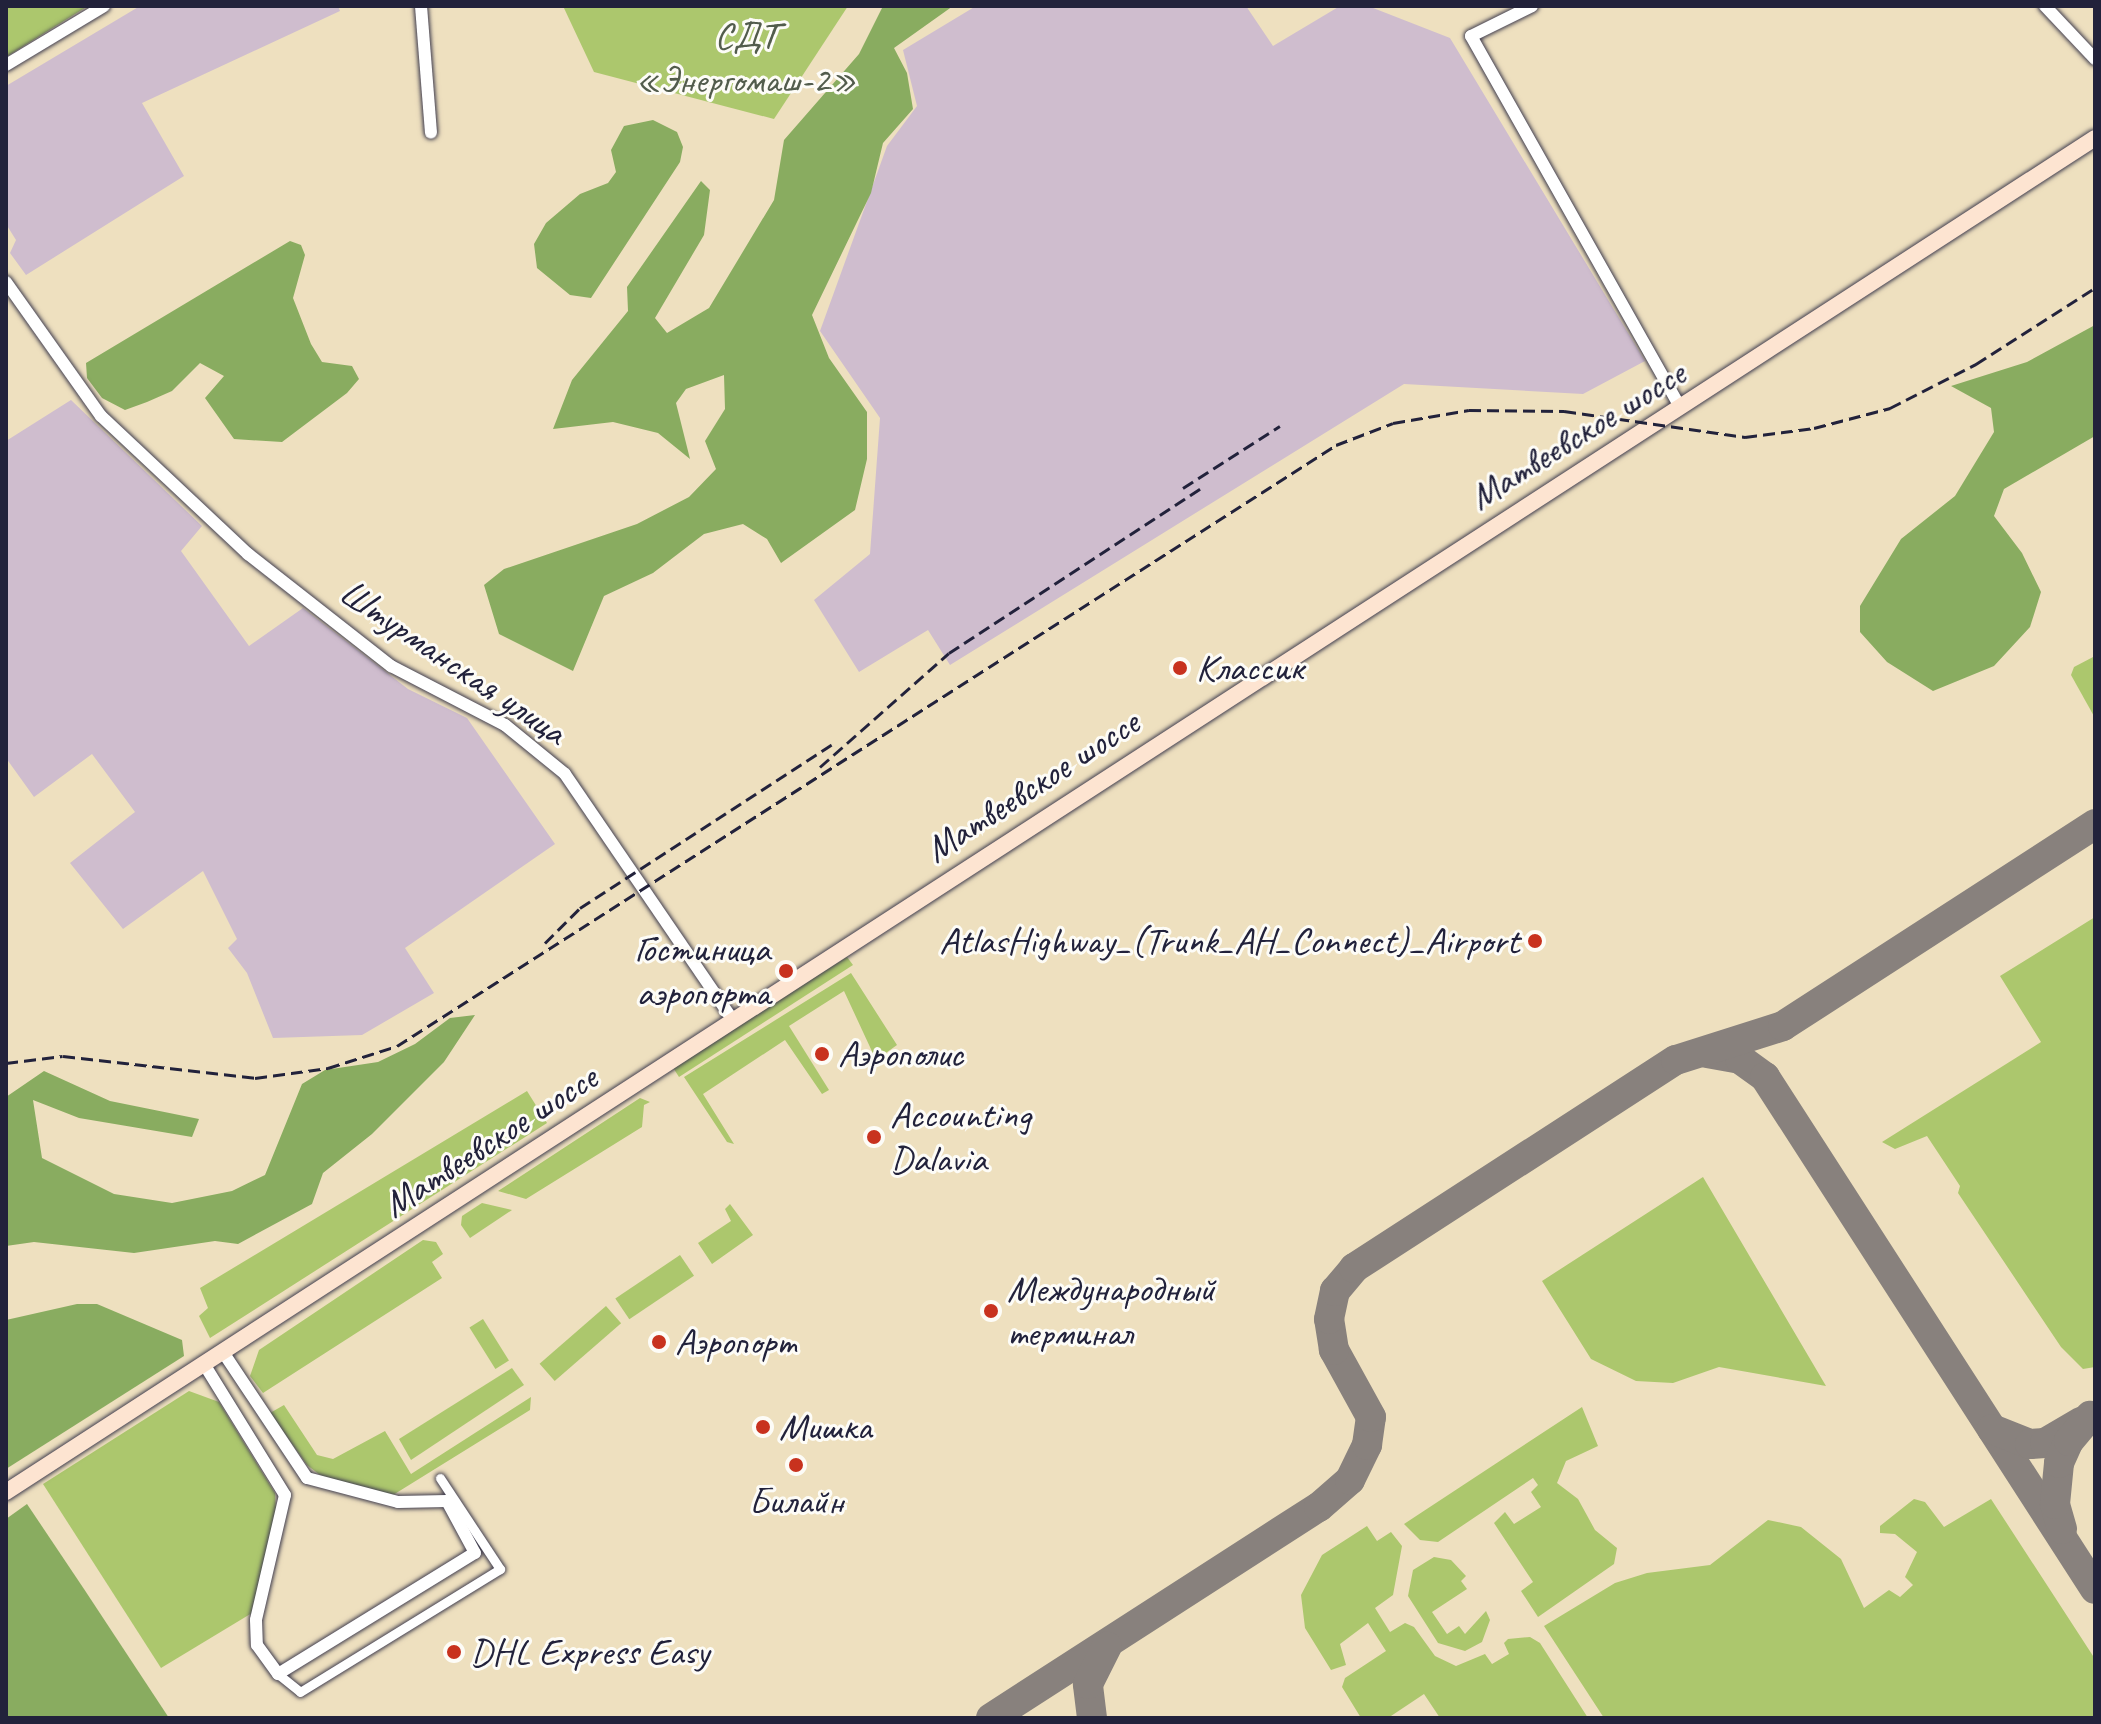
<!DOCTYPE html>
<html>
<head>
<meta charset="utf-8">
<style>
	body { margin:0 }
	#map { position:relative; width:2101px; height:1724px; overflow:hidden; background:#eee0bf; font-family:Caveat,sans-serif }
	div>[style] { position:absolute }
	.industrial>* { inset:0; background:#cfbdce }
	.green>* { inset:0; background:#acc76d; transform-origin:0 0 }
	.forest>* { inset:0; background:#89ac60 }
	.taxiway>* { height:30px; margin:-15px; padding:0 15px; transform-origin:15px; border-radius:15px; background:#88817d }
	.roads { filter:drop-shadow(0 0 2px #413e4f) drop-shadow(0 0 2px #413e4f) }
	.pedestrian>* { height:9px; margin:-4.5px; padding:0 4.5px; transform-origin:4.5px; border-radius:4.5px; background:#fff }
	.minor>* { height:12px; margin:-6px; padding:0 6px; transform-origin:6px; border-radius:6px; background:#fff }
	.secondary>* { height:16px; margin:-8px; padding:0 8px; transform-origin:8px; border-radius:8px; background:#fde4d1 }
	.rail>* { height:3px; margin-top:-1.5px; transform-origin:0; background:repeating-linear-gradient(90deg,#22223b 0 12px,transparent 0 18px) }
	.dots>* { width:22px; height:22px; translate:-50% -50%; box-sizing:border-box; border:4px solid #fdfcf7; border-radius:50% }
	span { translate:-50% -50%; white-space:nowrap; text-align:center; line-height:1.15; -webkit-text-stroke:6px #fdfcf7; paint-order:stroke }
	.park-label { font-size:38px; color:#525c4c }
	.street-label { font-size:38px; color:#22223b }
	.poi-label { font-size:38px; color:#22223b }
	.left { translate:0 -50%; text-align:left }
	.right { translate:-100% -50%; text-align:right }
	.frame { position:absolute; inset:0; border:8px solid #22223b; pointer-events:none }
</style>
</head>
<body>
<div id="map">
	<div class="industrial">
		<i style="clip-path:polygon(140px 6px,338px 6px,340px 11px,142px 103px,184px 176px,26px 275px,10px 253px,16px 240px,6px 224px,6px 86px)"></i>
		<i style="clip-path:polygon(976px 6px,1246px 6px,1273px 46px,1340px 6px,1368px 6px,1450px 38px,1645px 361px,1583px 394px,1404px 384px,950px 665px,928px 630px,859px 672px,814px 600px,870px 554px,880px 418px,820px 331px,887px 146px,917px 106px,903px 50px)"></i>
		<i style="clip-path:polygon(71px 400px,202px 526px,181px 551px,249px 646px,303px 608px,408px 689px,467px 718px,555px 844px,405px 948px,434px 993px,362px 1035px,273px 1038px,247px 973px,228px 948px,237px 939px,203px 871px,123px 929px,70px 863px,135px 812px,92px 754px,34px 797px,6px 758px,6px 441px)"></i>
	</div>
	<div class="green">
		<i style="clip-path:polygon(6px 6px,88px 6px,6px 57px)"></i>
		<i style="clip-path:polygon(563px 6px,848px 6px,774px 119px,594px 72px)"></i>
		<i style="clip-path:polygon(2095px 656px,2095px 718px,2071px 675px,2074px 667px)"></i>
		<i style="clip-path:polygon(2095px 917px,2095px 1367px,2083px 1369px,2061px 1347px,1958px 1193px,1960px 1186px,1927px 1136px,1895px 1149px,1882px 1142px,2041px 1042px,2000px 976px)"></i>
		<i style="clip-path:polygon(847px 957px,853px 965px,679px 1077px,672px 1066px)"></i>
		<i style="clip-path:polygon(851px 973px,897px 1045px,876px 1060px,844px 991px,789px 1026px,829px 1090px,822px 1094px,785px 1040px,703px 1094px,734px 1144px,727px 1142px,684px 1077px)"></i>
		<i style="clip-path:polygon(527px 1091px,547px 1123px,210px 1338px,199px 1316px,208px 1308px,200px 1288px)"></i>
		<i style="clip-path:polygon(640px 1098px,650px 1102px,644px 1105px,642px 1127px,526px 1199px,498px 1191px)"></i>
		<i style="clip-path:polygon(1703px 1177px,1826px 1386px,1719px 1367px,1673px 1383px,1636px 1381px,1591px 1359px,1542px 1281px)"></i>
		<i style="clip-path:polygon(482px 1203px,512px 1210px,470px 1238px,461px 1225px,462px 1216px)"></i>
		<i style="clip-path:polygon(730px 1204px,753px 1235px,712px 1264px,698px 1243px,731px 1221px,725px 1209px)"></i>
		<i style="clip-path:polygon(423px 1240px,436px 1242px,443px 1254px,432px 1262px,442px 1278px,263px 1393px,250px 1376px,259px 1350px)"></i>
		<i style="left:680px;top:1255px;width:25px;height:78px;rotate:56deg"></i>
		<i style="left:606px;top:1306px;width:23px;height:88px;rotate:49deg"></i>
		<i style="left:483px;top:1319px;width:49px;height:16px;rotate:58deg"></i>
		<i style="clip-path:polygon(512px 1368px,524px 1385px,411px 1460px,399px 1439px)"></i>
		<i style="clip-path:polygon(189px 1391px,219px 1402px,275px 1493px,276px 1510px,252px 1613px,161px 1668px,43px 1484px)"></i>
		<i style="clip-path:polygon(531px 1397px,530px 1410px,393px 1495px,324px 1478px,307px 1465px,270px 1413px,284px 1405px,317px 1455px,333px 1459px,385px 1431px,411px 1474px)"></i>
		<i style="clip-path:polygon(1582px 1407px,1598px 1446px,1566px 1461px,1557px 1483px,1578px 1499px,1595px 1530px,1617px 1548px,1614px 1564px,1538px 1617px,1521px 1591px,1533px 1582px,1494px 1523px,1505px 1512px,1514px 1524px,1541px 1507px,1531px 1492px,1538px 1485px,1533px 1478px,1438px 1542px,1420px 1540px,1404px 1524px)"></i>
		<i style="clip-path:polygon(1914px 1499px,1925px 1502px,1944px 1527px,1991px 1499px,2095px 1659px,2095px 1718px,1604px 1718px,1544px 1626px,1615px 1583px,1647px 1573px,1710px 1565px,1768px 1520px,1801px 1527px,1841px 1559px,1864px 1608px,1889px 1590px,1900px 1597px,1913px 1585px,1905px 1577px,1917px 1552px,1895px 1534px,1880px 1533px,1880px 1526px)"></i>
		<i style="clip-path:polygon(1367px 1526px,1377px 1541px,1391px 1532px,1402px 1546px,1393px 1595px,1375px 1608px,1390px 1632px,1405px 1623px,1414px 1627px,1435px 1656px,1456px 1666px,1485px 1654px,1492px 1664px,1509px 1654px,1504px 1643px,1508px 1639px,1530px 1637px,1540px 1643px,1588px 1718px,1440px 1718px,1424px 1694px,1388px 1718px,1361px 1718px,1342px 1687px,1345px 1678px,1386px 1651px,1368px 1623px,1340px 1644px,1346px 1665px,1331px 1670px,1305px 1628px,1301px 1595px,1322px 1555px)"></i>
		<i style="clip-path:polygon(1434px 1557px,1451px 1560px,1466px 1576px,1461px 1581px,1467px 1589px,1432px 1612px,1447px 1634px,1459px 1626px,1465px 1634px,1486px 1611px,1490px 1620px,1482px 1642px,1465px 1651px,1438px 1643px,1408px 1596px,1413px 1570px)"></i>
	</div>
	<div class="forest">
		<i style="clip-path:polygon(883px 6px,953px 6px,894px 48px,907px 73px,913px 109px,883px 143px,871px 193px,812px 315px,829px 358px,867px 412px,867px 459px,855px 510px,781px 563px,767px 539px,743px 524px,704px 534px,653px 573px,604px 596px,573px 671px,499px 634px,484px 585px,504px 569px,637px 524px,689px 497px,716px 469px,705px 441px,725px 409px,724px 375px,686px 389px,676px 403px,690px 459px,658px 433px,613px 422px,553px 429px,572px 380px,628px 311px,627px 287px,701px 181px,710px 190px,704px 235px,655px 318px,667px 333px,709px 308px,774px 200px,784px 140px,859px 54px)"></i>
		<i style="clip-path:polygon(653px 120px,677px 132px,683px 147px,680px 162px,591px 298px,570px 295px,537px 268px,534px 244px,546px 223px,580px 194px,608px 183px,616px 172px,611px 150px,624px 126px)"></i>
		<i style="clip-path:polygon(290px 241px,301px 245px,305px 255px,293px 298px,311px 344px,322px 362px,352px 366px,359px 379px,347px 393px,282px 442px,234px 439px,205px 398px,224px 376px,200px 363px,172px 391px,147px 402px,125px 410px,102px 398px,87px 378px,86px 363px)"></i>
		<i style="clip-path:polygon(2095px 325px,2095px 436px,2004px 489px,1994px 516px,2022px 553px,2041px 592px,2030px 627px,1994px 666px,1933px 691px,1887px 662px,1860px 632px,1860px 606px,1901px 539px,1955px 496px,1994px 432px,1991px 408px,1951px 386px,2027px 362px)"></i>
		<i style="clip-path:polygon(475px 1015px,444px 1062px,372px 1134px,323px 1173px,312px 1204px,238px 1244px,215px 1241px,134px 1253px,34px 1242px,6px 1246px,6px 1097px,44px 1071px,110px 1101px,199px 1119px,192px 1137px,79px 1118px,33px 1100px,42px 1158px,114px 1194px,172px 1203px,232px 1191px,265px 1175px,302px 1084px,325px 1070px,378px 1062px,415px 1044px,450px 1018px)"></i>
		<i style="clip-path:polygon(77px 1304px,97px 1304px,182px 1340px,184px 1356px,6px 1469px,6px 1320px)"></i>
		<i style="clip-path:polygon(27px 1504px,84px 1589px,169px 1718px,6px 1718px,6px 1519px)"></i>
	</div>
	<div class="taxiway">
		<i style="left:1707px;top:1053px;width:34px;rotate:10deg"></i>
		<i style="left:1740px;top:1059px;width:31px;rotate:36deg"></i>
		<i style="left:1765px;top:1077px;width:609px;rotate:57.2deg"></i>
		<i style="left:1992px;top:1429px;width:41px;rotate:21.5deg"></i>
		<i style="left:2030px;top:1444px;width:15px;rotate:-4deg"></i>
		<i style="left:2045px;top:1443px;width:42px;rotate:-30.3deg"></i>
		<i style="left:2062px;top:1529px;width:26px;rotate:-106deg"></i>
		<i style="left:2055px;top:1504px;width:41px;rotate:-84.4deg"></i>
		<i style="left:2059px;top:1463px;width:24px;rotate:-66deg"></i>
		<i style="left:2069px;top:1441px;width:33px;rotate:-50deg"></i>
		<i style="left:991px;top:1718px;width:390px;rotate:-32.8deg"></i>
		<i style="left:1319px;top:1507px;width:41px;rotate:-41.1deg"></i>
		<i style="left:1350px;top:1480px;width:39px;rotate:-64deg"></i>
		<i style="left:1367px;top:1445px;width:28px;rotate:-82deg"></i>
		<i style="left:1371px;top:1417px;width:77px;rotate:-118.9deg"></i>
		<i style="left:1334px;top:1350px;width:31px;rotate:-99deg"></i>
		<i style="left:1329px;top:1319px;width:29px;rotate:-78deg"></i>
		<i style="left:1335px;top:1291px;width:30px;rotate:-50deg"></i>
		<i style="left:1354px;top:1268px;width:383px;rotate:-32.9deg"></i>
		<i style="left:1676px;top:1060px;width:112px;rotate:-17.6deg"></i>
		<i style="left:1783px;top:1026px;width:372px;rotate:-32.9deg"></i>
		<i style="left:1092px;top:1718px;width:34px;rotate:-97deg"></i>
		<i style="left:1088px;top:1684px;width:42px;rotate:-63.4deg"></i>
	</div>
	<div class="roads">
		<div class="pedestrian">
			<i style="left:278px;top:1674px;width:28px;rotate:39deg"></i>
			<i style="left:300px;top:1692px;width:235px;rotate:-31.6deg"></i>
			<i style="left:500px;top:1569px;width:109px;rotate:-123.4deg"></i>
		</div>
		<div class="minor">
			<i style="left:421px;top:6px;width:127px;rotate:85.5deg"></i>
			<i style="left:1532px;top:6px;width:68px;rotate:153.8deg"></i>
			<i style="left:1471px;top:36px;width:426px;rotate:60.6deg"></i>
			<i style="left:2045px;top:6px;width:73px;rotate:46.7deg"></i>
			<i style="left:6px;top:65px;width:114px;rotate:-31deg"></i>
			<i style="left:6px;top:282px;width:164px;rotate:54.7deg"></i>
			<i style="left:101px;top:416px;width:202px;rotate:43.2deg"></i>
			<i style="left:248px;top:554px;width:182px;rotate:38.1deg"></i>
			<i style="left:391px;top:666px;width:128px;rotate:27.4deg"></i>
			<i style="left:505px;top:725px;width:77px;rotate:39.2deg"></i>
			<i style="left:565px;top:774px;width:298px;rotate:55.7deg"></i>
			<i style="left:204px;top:1364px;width:154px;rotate:58.3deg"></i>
			<i style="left:285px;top:1495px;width:128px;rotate:103.1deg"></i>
			<i style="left:256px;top:1620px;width:25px;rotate:88deg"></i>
			<i style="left:257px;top:1645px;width:36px;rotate:54deg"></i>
			<i style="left:278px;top:1674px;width:231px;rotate:-31.6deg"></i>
			<i style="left:475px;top:1553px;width:59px;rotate:-118.3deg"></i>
			<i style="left:447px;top:1501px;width:49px;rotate:178.8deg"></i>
			<i style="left:398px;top:1502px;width:94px;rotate:-165.2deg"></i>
			<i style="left:307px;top:1478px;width:151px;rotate:-123.7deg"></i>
		</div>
		<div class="secondary">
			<i style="left:6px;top:1492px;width:2489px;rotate:-32.95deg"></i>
		</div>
	</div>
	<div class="rail">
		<i style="left:1183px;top:488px;width:115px;rotate:-32.6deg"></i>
		<i style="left:820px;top:767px;width:172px;rotate:-41.5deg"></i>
		<i style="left:949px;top:653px;width:301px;rotate:-33.2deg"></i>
		<i style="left:545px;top:943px;width:49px;rotate:-45deg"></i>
		<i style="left:580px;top:908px;width:303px;rotate:-33deg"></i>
		<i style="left:6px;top:1063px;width:57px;rotate:-7deg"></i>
		<i style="left:63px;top:1056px;width:193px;rotate:6.5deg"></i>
		<i style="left:255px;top:1078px;width:74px;rotate:-7.8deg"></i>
		<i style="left:328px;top:1068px;width:72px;rotate:-17.7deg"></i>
		<i style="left:397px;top:1046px;width:1115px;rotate:-32.62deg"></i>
		<i style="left:1336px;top:445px;width:61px;rotate:-21.1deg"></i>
		<i style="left:1393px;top:423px;width:77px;rotate:-9.7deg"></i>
		<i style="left:1469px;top:410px;width:95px;rotate:0.6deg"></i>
		<i style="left:1564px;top:411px;width:183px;rotate:8.2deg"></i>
		<i style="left:1745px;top:437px;width:70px;rotate:-7.4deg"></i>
		<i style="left:1814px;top:428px;width:79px;rotate:-14.7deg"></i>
		<i style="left:1890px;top:408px;width:97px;rotate:-27.1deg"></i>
		<i style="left:1976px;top:364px;width:141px;rotate:-32.6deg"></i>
	</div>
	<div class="dots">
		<i style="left:1180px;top:668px;background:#c8321e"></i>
		<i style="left:1535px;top:941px;background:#c8321e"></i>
		<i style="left:786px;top:971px;background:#c8321e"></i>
		<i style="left:822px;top:1054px;background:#c8321e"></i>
		<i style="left:874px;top:1137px;background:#c8321e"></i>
		<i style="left:991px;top:1311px;background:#c8321e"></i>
		<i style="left:659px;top:1342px;background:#c8321e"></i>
		<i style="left:763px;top:1427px;background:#c8321e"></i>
		<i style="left:796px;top:1465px;background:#c8321e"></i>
		<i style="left:454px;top:1652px;background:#c8321e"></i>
	</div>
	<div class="park-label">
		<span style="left:746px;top:58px">СДТ<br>«Энергомаш-2»</span>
	</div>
	<div class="street-label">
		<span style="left:1577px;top:435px;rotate:-32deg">Матвеевское шоссе</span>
		<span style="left:453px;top:662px;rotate:34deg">Штурманская улица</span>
		<span style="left:1032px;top:786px;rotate:-33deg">Матвеевское шоссе</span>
		<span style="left:490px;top:1141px;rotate:-33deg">Матвеевское шоссе</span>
	</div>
	<div class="poi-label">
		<span class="left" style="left:1196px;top:668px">Классик</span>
		<span class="right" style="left:1519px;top:941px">AtlasHighway_(Trunk_AH_Connect)_Airport</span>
		<span class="right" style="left:770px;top:971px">Гостиница<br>аэропорта</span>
		<span class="left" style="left:838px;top:1054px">Аэрополис</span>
		<span class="left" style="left:890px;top:1137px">Accounting<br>Dalavia</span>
		<span class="left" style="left:1007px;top:1311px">Международный<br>терминал</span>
		<span class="left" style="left:675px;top:1342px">Аэропорт</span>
		<span class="left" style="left:779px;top:1427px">Мишка</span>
		<span style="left:796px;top:1501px">Билайн</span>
		<span class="left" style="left:470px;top:1652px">DHL Express Easy</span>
	</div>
	<div class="frame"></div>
</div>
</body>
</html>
